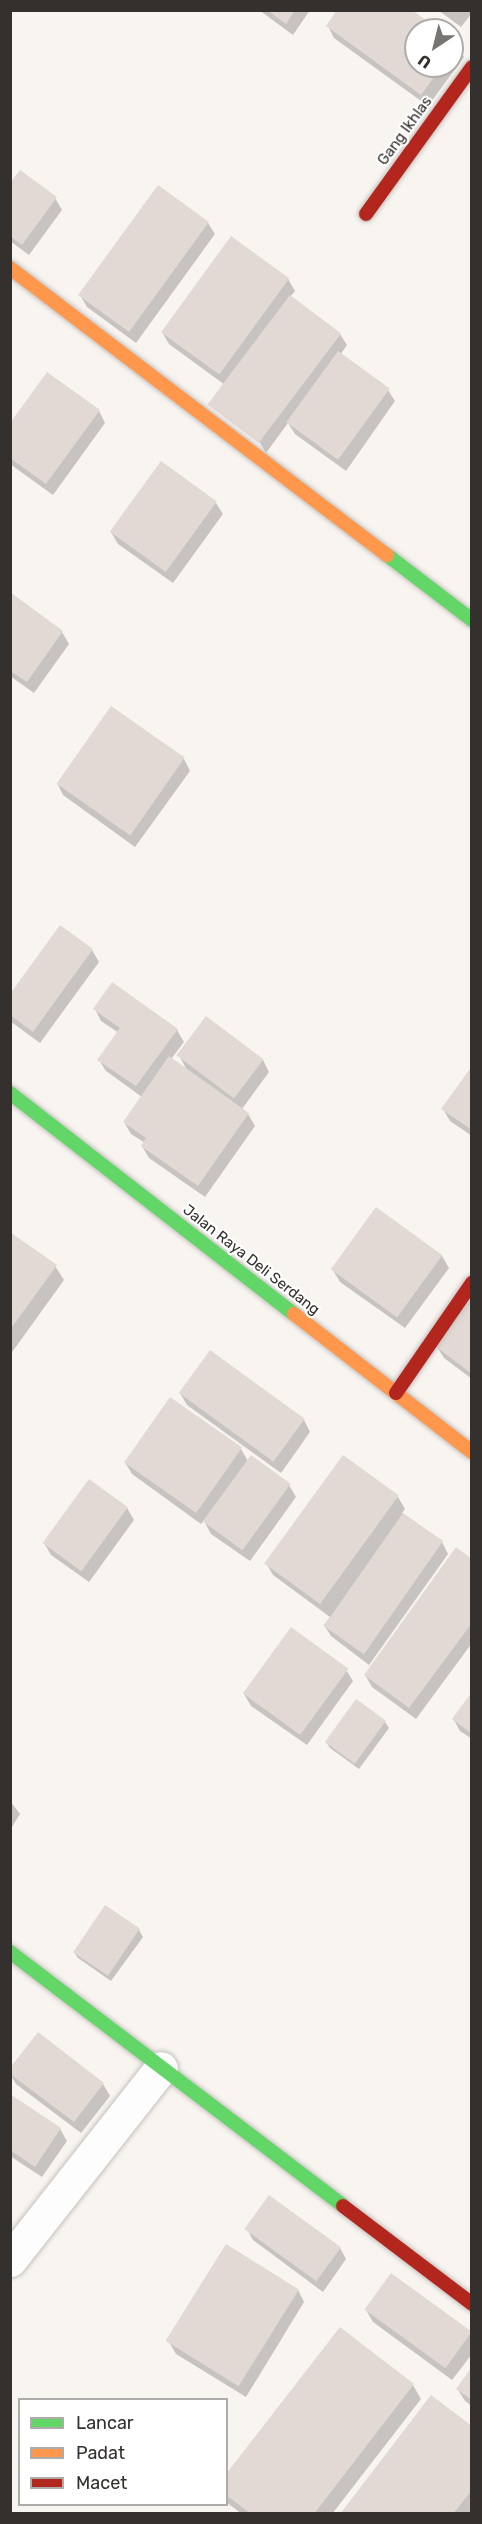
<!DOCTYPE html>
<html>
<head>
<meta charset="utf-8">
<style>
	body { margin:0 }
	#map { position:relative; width:482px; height:2524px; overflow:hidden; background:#f8f4f0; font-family:Rubik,sans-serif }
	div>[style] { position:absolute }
	.shadow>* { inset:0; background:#0003 }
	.building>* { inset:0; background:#e2d9d5; transform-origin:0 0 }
	.roads { filter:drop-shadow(0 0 2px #c4c1be) drop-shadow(0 0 2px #c4c1be) }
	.street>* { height:33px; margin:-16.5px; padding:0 16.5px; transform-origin:16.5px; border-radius:16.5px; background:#fefdfd }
	.fast>* { height:14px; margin:-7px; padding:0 7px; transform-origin:7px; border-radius:7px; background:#63d668 }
	.slow>* { height:14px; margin:-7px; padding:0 7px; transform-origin:7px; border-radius:7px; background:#ff974d }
	.jam>* { height:14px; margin:-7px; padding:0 7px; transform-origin:7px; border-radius:7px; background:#b3261e }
	span { translate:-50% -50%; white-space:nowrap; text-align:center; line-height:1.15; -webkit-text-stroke:4.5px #fff; paint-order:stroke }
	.street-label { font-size:15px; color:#33302d }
	.frame { position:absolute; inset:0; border:12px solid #33302d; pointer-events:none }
	.legend { position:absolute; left:18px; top:2398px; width:210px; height:108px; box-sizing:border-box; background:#fff; border:2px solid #adacab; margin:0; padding:8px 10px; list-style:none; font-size:18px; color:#33302d }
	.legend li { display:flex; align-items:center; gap:12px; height:30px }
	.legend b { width:30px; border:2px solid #adacab }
	.north { position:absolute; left:404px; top:18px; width:60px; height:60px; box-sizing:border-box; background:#fff; border:2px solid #adacab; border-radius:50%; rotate:215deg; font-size:16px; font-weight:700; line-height:24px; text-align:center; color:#33302d }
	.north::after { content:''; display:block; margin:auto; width:21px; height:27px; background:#787571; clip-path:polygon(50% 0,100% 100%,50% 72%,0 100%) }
</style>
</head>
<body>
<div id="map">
	<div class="shadow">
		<i style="clip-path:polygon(259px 10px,310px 10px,293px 35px)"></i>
		<i style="clip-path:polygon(438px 10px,472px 10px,472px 13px,461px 27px)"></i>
		<i style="clip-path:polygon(328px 26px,436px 30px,416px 30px,416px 66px,452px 66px,452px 42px,464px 57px,428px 106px,334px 38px)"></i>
		<i style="clip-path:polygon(10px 186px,55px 198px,62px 210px,29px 255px,10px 241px)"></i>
		<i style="clip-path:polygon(208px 223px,215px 234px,136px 343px,87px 307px,80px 295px)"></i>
		<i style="clip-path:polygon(288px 279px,295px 291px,290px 297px,340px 334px,347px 345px,340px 355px,388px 390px,395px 401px,346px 471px,295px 434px,288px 423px,266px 453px,225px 385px,169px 344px,162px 332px)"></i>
		<i style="clip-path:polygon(99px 411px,105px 423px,53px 495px,10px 464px,10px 426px)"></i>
		<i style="clip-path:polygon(216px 503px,223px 514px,173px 583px,118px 544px,111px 532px)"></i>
		<i style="clip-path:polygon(10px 594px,62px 632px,69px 644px,34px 693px,10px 676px)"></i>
		<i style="clip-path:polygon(184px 759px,190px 771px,135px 847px,63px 795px,57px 783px)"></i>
		<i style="clip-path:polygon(92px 950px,99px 962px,40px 1043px,10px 1021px,10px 997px)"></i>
		<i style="clip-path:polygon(95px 1009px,177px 1030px,184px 1042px,171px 1059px,188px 1072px,179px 1055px,263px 1060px,269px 1072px,242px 1109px,248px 1114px,255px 1126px,205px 1197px,149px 1158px,142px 1146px,145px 1143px,131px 1134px,124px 1122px,142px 1097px,106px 1071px,99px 1060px,119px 1033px,101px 1021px)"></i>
		<i style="clip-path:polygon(472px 1069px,472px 1136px,450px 1121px,443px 1109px)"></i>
		<i style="clip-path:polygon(10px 1234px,55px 1266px,64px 1280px,10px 1355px)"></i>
		<i style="clip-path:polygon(442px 1256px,449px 1268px,405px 1328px,340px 1282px,333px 1270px)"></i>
		<i style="clip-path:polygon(472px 1300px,472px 1379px,444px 1358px,437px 1347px)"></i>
		<i style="clip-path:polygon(180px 1393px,304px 1420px,310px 1432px,281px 1473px,187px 1405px)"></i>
		<i style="clip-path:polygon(241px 1449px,248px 1461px,289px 1485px,296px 1497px,250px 1561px,211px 1534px,204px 1521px,201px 1524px,132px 1474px,125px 1462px)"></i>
		<i style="clip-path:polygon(343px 1457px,398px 1497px,405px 1509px,402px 1513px,442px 1542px,448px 1554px,369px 1665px,331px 1636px,324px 1625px,330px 1617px,273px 1575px,266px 1563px)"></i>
		<i style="clip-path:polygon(89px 1481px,127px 1508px,134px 1520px,89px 1582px,51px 1555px,44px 1543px)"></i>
		<i style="clip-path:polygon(472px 1560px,472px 1643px,416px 1719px,372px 1687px,365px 1675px)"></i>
		<i style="clip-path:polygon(346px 1670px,353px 1681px,307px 1745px,251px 1706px,244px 1694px)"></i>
		<i style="clip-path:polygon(472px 1695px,472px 1739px,460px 1731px,454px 1720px)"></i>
		<i style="clip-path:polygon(385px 1722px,389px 1728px,359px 1769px,330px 1748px,326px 1742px)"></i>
		<i style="clip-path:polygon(10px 1801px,20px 1814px,10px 1830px)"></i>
		<i style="clip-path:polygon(139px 1930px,143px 1937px,111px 1981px,78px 1958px,74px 1952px)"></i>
		<i style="clip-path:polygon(10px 2074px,103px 2084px,110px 2096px,81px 2133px,16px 2084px)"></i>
		<i style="clip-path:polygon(10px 2096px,60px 2129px,67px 2141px,42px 2177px,10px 2156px)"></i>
		<i style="clip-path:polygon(247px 2229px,340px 2248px,346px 2259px,323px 2292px,253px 2240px)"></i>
		<i style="clip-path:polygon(392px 2275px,471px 2334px,472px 2354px,452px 2380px,373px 2322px,366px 2310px)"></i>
		<i style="clip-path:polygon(298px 2290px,304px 2302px,246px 2397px,176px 2354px,169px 2342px)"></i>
		<i style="clip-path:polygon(472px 2370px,472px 2406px,465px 2401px,458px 2390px)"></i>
		<i style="clip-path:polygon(413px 2385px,421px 2399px,332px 2514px,242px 2514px,226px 2502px,226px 2476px)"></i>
		<i style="clip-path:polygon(472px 2428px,472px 2514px,342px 2514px)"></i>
	</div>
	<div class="building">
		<i style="clip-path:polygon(267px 10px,295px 10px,286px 24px)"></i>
		<i style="clip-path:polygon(337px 10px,412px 10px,439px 30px,416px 30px,416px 66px,442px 66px,421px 95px,326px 26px)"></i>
		<i style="clip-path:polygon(20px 170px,57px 197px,22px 245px,10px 236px,10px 183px)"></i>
		<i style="left:158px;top:185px;width:63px;height:136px;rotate:36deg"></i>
		<i style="left:231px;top:236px;width:72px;height:119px;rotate:36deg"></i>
		<i style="left:290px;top:295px;width:64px;height:137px;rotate:37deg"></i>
		<i style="left:338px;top:351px;width:64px;height:88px;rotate:36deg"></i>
		<i style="clip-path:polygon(47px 372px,100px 410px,46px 484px,10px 458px,10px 423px)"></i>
		<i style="left:161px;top:461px;width:69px;height:87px;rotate:36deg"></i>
		<i style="clip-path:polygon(10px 592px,63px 631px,27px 682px,10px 671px)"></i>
		<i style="left:111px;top:706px;width:90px;height:95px;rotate:35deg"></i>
		<i style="clip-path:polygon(60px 925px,93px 949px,33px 1032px,10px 1015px,10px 994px)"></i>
		<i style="clip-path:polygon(112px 982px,178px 1029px,136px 1086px,97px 1060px,120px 1028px,93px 1009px)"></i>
		<i style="left:206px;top:1016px;width:72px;height:49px;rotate:37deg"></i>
		<i style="clip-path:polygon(169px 1056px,249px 1113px,198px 1186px,141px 1146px,146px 1138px,123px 1122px)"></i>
		<i style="clip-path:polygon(472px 1066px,472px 1130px,441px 1109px)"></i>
		<i style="left:376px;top:1207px;width:82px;height:77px;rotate:36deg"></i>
		<i style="clip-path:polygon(10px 1232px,57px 1265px,10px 1330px)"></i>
		<i style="clip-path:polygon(472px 1297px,472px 1374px,435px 1346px)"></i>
		<i style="left:210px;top:1350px;width:117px;height:53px;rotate:36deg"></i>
		<i style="left:170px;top:1397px;width:88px;height:80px;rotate:35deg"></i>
		<i style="left:251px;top:1455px;width:49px;height:82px;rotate:36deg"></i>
		<i style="left:343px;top:1455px;width:69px;height:134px;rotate:36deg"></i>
		<i style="left:89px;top:1479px;width:48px;height:79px;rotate:36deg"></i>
		<i style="left:403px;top:1513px;width:49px;height:138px;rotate:35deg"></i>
		<i style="clip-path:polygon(456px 1547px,472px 1559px,472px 1623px,409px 1708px,364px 1675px)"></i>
		<i style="left:291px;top:1627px;width:71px;height:82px;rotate:36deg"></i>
		<i style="clip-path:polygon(472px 1692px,472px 1734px,452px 1719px)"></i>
		<i style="left:356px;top:1699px;width:37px;height:53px;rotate:36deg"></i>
		<i style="left:105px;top:1905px;width:42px;height:57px;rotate:34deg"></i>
		<i style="clip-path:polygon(38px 2032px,104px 2083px,74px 2122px,10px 2074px,10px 2068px)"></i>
		<i style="clip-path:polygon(10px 2094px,61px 2128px,35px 2167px,10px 2150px)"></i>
		<i style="left:269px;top:2195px;width:89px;height:42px;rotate:36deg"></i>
		<i style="left:226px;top:2244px;width:86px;height:114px;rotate:32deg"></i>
		<i style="left:391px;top:2273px;width:100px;height:45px;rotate:36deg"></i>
		<i style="clip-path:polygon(340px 2327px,414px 2384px,314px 2514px,251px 2514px,226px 2495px,226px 2474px)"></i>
		<i style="clip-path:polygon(472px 2367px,472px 2400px,456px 2389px)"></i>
		<i style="clip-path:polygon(431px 2395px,472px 2426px,472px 2490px,453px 2514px,340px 2514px)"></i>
	</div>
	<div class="roads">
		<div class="street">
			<i style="left:10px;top:2260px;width:244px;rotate:-51.8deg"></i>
		</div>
		<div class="fast">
			<i style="left:387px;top:555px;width:107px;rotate:37.4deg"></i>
			<i style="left:10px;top:1093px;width:360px;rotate:37.9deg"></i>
			<i style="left:10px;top:1952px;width:419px;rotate:37.3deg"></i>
		</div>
		<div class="slow">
			<i style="left:10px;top:268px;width:474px;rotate:37.3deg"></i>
			<i style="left:294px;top:1314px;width:225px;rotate:37.8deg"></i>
		</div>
		<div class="jam">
			<i style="left:366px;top:214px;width:181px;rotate:-54.2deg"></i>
			<i style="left:396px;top:1393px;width:134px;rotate:-55.4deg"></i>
			<i style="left:343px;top:2206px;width:162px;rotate:37.2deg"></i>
		</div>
	</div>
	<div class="street-label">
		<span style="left:405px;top:131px;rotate:-54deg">Gang Ikhlas</span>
		<span style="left:251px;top:1260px;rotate:38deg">Jalan Raya Deli Serdang</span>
	</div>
	<div class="frame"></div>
	<ul class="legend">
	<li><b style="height:8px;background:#63d668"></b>Lancar</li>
	<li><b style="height:8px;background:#ff974d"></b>Padat</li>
	<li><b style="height:8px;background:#b3261e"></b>Macet</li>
	</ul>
	<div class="north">U</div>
</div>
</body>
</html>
